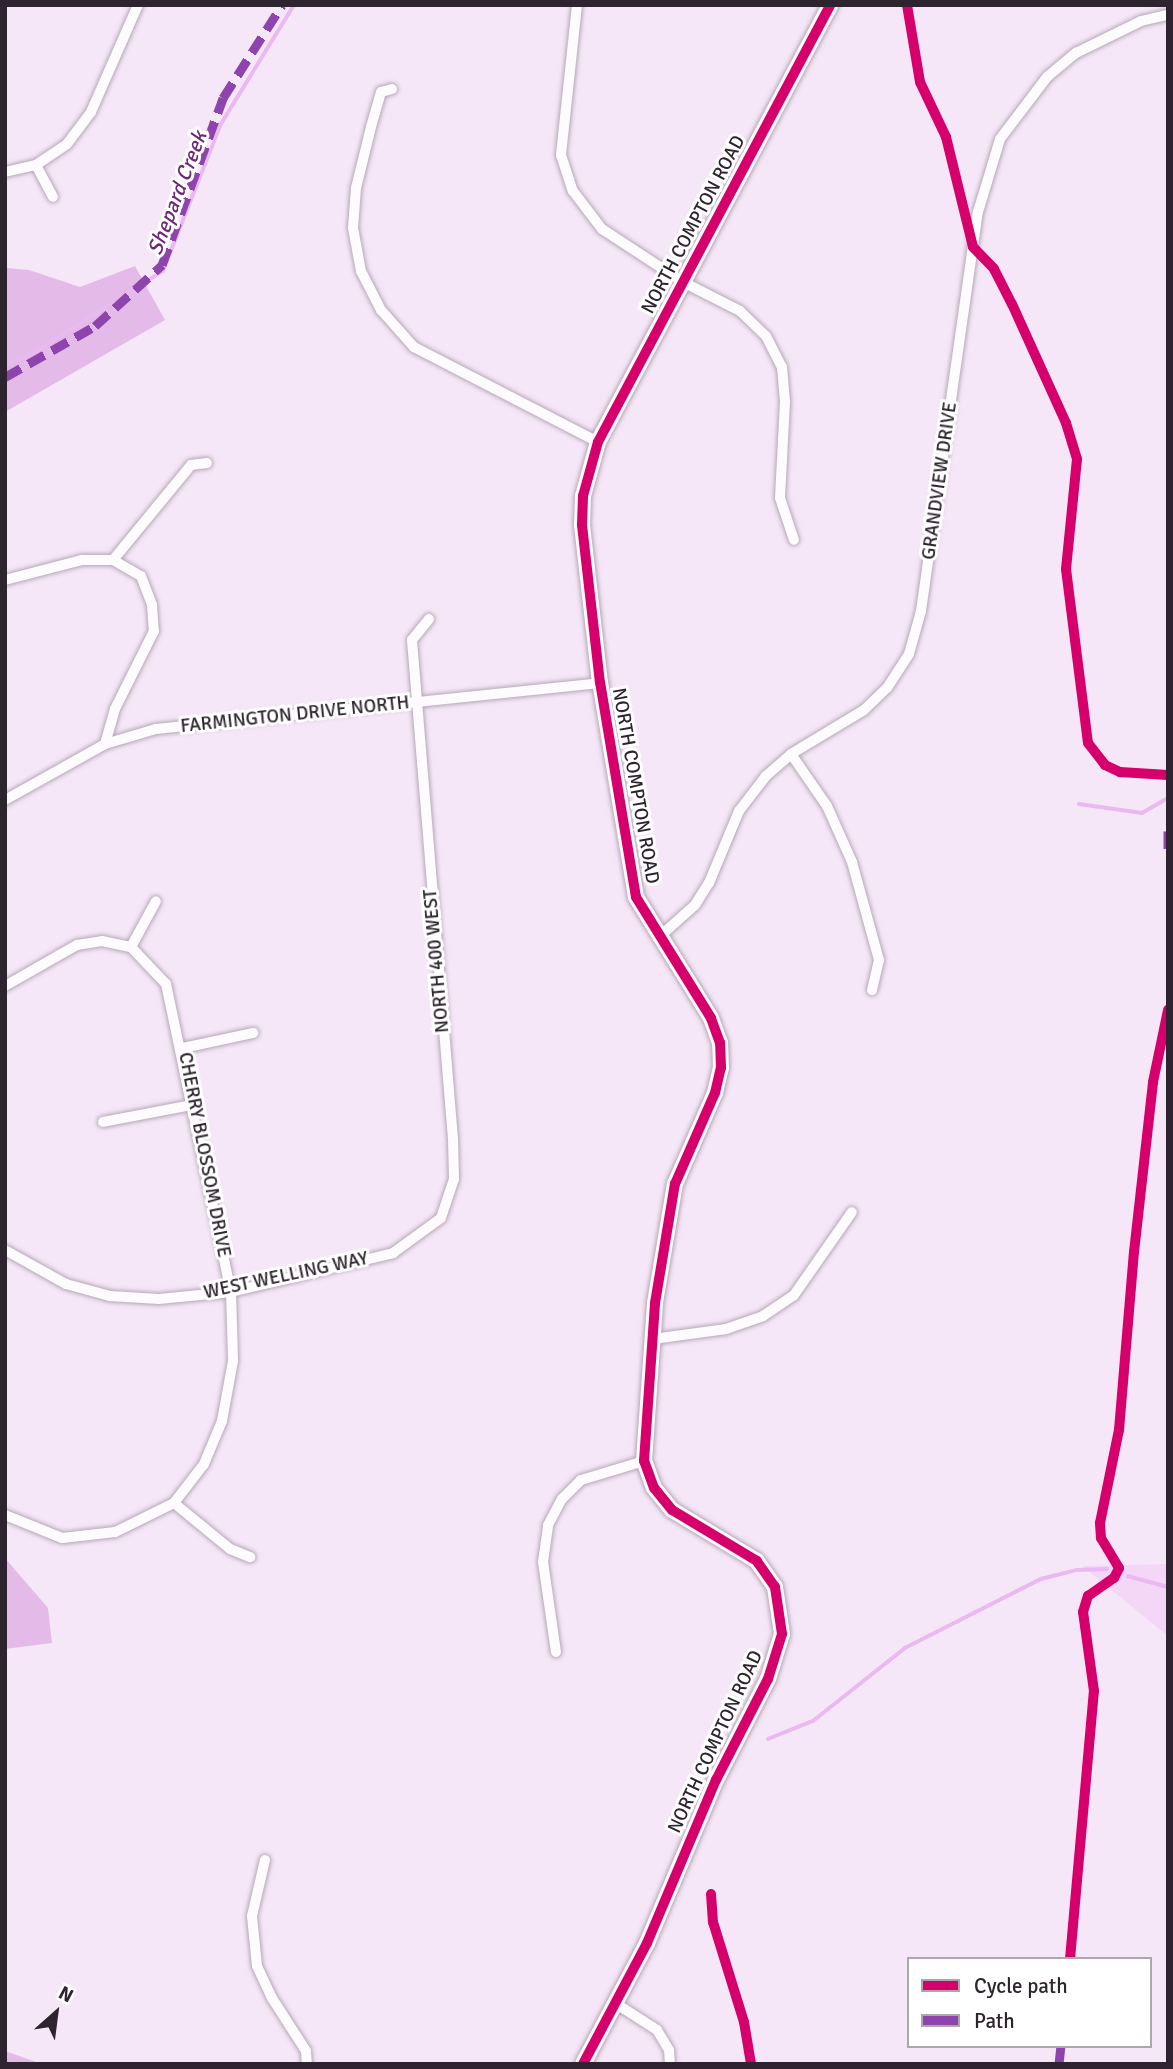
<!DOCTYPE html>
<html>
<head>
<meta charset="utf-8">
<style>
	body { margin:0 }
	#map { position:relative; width:1173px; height:2069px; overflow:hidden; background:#f6e7f8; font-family:Signika,sans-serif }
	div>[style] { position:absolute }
	.green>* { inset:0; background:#f4d6f7 }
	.forest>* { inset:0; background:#e3bae8 }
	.stream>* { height:3.5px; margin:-1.75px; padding:0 1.75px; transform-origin:1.75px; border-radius:1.75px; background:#e9b9f0 }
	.roads { filter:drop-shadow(0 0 2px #b5a9b7) drop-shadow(0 0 2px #b5a9b7) }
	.street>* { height:10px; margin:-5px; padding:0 5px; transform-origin:5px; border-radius:5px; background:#fefbfe }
	.secondary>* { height:16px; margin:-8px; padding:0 8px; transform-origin:8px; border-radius:8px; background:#fefbfe }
	.quiet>* { height:9px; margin-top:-4.5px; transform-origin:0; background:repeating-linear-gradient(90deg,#8e44ad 0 18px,transparent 0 27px) }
	.cycleway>* { height:10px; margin:-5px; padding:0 5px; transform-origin:5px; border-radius:5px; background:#d6006c }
	span { translate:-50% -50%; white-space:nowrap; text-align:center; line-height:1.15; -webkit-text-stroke:6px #fff; paint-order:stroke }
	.street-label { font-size:19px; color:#2e242f }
	.water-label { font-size:21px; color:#70267a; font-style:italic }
	.frame { position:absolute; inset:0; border:7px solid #2e242f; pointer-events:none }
	.legend { position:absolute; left:907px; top:1957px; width:245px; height:91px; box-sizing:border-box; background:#fff; border:2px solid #aba7ac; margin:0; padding:9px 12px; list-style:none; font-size:21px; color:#2e242f }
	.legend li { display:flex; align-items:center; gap:14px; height:35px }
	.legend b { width:35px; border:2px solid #aba7ac }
	.north { position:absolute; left:21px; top:1978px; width:70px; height:70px; -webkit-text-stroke:5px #fff; paint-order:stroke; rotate:28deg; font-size:19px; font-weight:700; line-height:28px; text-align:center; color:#2e242f }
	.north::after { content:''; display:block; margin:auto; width:24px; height:32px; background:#2e242f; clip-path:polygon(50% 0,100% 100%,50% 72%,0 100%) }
</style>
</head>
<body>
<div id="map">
	<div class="green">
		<i style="clip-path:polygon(1168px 1564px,1168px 1636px,1082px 1566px)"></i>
	</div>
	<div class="forest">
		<i style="clip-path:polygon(135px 266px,165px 320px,5px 412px,5px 268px,29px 270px,80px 287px)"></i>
		<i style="clip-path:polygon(5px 1558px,48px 1608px,52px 1643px,5px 1649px)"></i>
		<i style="clip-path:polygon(5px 2051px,39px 2063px,42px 2064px,5px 2064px)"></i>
	</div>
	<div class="stream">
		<i style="left:5px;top:365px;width:29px;rotate:-22deg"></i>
		<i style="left:32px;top:354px;width:155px;rotate:-32.4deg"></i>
		<i style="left:163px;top:271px;width:158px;rotate:-68.5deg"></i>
		<i style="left:221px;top:124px;width:140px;rotate:-58.5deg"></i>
		<i style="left:1079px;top:804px;width:64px;rotate:8.1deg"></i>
		<i style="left:1142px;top:813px;width:30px;rotate:-30deg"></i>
		<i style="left:1128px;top:1576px;width:41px;rotate:15.4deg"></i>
		<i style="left:768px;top:1739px;width:48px;rotate:-21.8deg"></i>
		<i style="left:813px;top:1721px;width:117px;rotate:-38.4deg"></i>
		<i style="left:905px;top:1648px;width:153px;rotate:-26.9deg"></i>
		<i style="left:1041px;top:1579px;width:37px;rotate:-14deg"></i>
		<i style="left:1077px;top:1570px;width:30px;rotate:-2deg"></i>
	</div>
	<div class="roads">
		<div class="street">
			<i style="left:577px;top:5px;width:151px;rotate:96.1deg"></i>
			<i style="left:561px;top:155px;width:38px;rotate:72deg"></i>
			<i style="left:573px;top:191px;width:48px;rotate:52.7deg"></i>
			<i style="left:602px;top:229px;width:97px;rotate:33.2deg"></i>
			<i style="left:683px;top:282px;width:64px;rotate:27deg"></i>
			<i style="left:740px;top:311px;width:36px;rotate:44deg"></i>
			<i style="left:766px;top:336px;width:35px;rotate:63deg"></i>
			<i style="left:782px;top:367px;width:35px;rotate:85deg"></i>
			<i style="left:785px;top:402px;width:96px;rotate:93deg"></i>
			<i style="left:780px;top:498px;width:44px;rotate:71.6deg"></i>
			<i style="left:392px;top:89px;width:11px;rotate:165deg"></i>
			<i style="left:381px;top:92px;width:36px;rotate:106deg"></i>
			<i style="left:371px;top:127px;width:63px;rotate:103.8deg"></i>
			<i style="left:356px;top:188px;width:40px;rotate:94.3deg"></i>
			<i style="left:353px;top:228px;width:44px;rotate:79.5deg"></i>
			<i style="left:361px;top:271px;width:44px;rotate:62.9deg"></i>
			<i style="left:381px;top:310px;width:50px;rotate:48.3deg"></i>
			<i style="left:414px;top:347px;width:207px;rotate:27.3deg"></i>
			<i style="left:36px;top:165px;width:36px;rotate:62deg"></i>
			<i style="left:5px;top:172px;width:32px;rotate:-13deg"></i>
			<i style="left:36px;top:165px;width:37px;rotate:-34deg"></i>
			<i style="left:67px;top:144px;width:40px;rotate:-53deg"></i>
			<i style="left:91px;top:112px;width:117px;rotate:-66.3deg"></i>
			<i style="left:113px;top:560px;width:123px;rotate:-50.6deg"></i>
			<i style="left:191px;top:465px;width:16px;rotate:-7deg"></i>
			<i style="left:5px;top:580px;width:80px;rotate:-14.6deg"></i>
			<i style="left:82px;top:560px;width:31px"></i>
			<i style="left:113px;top:560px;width:32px;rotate:30deg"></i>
			<i style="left:141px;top:576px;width:31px;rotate:69deg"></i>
			<i style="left:152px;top:605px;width:26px;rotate:86deg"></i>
			<i style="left:154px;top:631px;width:87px;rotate:116.6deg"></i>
			<i style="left:115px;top:709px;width:36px;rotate:106deg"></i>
			<i style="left:791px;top:754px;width:63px;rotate:55.3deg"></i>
			<i style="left:827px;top:806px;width:61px;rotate:65.9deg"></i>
			<i style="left:852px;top:862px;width:102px;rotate:74.6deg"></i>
			<i style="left:879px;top:960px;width:31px;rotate:103deg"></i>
			<i style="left:5px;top:800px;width:115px;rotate:-29.2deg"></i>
			<i style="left:105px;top:744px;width:53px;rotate:-16.4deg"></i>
			<i style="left:156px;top:729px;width:446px;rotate:-5.9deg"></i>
			<i style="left:658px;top:938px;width:50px;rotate:-41.7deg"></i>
			<i style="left:695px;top:905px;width:26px;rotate:-58deg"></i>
			<i style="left:709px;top:883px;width:78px;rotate:-67.4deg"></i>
			<i style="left:739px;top:811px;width:44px;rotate:-52.4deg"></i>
			<i style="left:766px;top:776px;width:33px;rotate:-41deg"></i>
			<i style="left:791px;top:754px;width:85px;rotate:-31.1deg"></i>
			<i style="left:864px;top:710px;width:32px;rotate:-44deg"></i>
			<i style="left:887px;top:688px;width:40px;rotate:-57.1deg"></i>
			<i style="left:909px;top:654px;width:45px;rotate:-74.4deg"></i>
			<i style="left:921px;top:611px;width:403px;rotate:-81.9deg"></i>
			<i style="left:978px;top:212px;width:76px;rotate:-73.2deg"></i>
			<i style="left:1000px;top:139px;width:78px;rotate:-52.8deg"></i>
			<i style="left:1047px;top:77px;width:38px;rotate:-40deg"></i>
			<i style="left:1076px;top:53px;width:72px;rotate:-26.2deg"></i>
			<i style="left:1141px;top:21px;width:28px;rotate:-13deg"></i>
			<i style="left:131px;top:947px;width:52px;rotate:-61.5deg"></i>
			<i style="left:5px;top:986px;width:83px;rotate:-29.7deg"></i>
			<i style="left:77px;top:945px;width:25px;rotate:-9deg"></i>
			<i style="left:102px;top:941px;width:30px;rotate:12deg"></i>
			<i style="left:131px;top:947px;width:51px;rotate:46.6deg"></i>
			<i style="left:166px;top:984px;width:315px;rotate:78.1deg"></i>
			<i style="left:231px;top:1292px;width:69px;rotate:88.3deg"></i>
			<i style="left:233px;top:1361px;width:61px;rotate:100.4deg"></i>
			<i style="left:222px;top:1421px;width:47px;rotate:112.7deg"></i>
			<i style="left:204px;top:1464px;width:49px;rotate:127.6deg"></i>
			<i style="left:174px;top:1503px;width:66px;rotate:153.8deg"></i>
			<i style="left:115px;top:1532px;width:53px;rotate:173.5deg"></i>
			<i style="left:62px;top:1538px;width:61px;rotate:-158deg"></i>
			<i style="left:183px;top:1048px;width:72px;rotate:-12.1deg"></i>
			<i style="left:103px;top:1122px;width:90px;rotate:-10.9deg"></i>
			<i style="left:5px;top:1250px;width:70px;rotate:29.1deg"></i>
			<i style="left:66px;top:1284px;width:46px;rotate:15.3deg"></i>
			<i style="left:110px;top:1296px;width:49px;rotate:3.5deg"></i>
			<i style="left:159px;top:1299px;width:72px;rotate:-5.6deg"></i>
			<i style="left:231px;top:1292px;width:167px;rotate:-13.5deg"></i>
			<i style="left:393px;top:1253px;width:59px;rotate:-36.1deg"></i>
			<i style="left:441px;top:1218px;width:41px;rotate:-71.6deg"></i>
			<i style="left:454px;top:1179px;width:40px;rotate:-91.4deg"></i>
			<i style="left:453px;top:1139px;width:501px;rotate:-94.7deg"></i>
			<i style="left:412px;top:640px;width:27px;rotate:-51deg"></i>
			<i style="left:653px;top:1339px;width:74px;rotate:-7.8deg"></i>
			<i style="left:726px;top:1329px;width:39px;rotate:-19deg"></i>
			<i style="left:763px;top:1316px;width:37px;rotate:-34deg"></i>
			<i style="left:794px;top:1295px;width:101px;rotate:-55.1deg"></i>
			<i style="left:174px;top:1503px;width:72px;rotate:39.4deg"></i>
			<i style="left:230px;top:1549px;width:22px;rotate:22deg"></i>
			<i style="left:556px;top:1652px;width:91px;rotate:-98.2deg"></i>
			<i style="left:543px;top:1562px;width:37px;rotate:-82deg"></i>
			<i style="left:548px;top:1525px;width:30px;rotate:-62deg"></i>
			<i style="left:562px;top:1499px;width:27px;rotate:-45deg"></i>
			<i style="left:581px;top:1480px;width:66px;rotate:-16.8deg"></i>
			<i style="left:265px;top:1860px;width:57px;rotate:103.1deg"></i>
			<i style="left:252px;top:1916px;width:50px;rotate:84.3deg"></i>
			<i style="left:257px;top:1966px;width:35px;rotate:65deg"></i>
			<i style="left:272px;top:1998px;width:63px;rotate:57.3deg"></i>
			<i style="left:306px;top:2051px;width:13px;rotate:86deg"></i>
			<i style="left:615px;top:2003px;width:50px;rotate:32.7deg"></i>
			<i style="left:657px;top:2030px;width:23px;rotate:59deg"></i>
			<i style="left:669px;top:2050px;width:14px;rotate:86deg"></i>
		</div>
		<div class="secondary">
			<i style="left:583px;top:2064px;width:137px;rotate:-62.1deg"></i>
			<i style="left:647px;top:1943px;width:177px;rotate:-67.1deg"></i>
			<i style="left:716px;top:1780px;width:114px;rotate:-62.8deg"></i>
			<i style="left:768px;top:1679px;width:47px;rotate:-72.7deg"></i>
			<i style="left:782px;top:1634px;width:48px;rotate:-98.5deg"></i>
			<i style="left:775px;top:1587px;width:32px;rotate:-125deg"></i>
			<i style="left:757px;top:1561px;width:99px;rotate:-149deg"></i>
			<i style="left:672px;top:1510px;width:28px;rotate:-129deg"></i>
			<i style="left:654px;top:1488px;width:29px;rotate:-110deg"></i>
			<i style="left:644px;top:1461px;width:158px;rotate:-86deg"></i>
			<i style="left:655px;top:1303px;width:121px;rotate:-80.5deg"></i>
			<i style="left:675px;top:1184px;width:99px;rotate:-66.3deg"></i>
			<i style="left:715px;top:1093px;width:26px;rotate:-77deg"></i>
			<i style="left:721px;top:1068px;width:25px;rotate:-92deg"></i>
			<i style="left:720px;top:1043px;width:27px;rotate:-110deg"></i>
			<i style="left:711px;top:1018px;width:142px;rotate:-121.8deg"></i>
			<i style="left:636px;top:897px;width:217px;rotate:-99.5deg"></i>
			<i style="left:600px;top:683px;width:159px;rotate:-96.5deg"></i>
			<i style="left:582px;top:525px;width:29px;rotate:-88deg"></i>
			<i style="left:583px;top:496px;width:56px;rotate:-74.5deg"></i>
			<i style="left:598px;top:442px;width:495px;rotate:-62deg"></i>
		</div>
	</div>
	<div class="quiet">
		<i style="left:5px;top:377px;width:103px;rotate:-29.5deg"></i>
		<i style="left:95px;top:326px;width:91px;rotate:-42.3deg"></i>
		<i style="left:162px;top:265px;width:178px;rotate:-69.9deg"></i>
		<i style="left:223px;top:98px;width:110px;rotate:-57.6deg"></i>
		<i style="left:1168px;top:831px;width:19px;rotate:90deg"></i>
		<i style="left:1059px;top:2064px;width:18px;rotate:-84deg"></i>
	</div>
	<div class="cycleway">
		<i style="left:907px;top:5px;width:78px;rotate:80.4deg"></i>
		<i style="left:920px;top:82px;width:61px;rotate:64.7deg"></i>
		<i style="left:946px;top:137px;width:113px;rotate:76.2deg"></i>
		<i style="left:973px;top:247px;width:30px;rotate:46deg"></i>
		<i style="left:994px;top:269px;width:39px;rotate:63deg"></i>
		<i style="left:1012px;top:304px;width:131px;rotate:65.6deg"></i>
		<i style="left:1066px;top:423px;width:38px;rotate:73deg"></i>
		<i style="left:1077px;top:459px;width:111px;rotate:95.7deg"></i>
		<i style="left:1066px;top:569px;width:175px;rotate:82.8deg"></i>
		<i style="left:1088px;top:743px;width:28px;rotate:52deg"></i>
		<i style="left:1105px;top:765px;width:17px;rotate:25deg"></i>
		<i style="left:1120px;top:772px;width:48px;rotate:3.6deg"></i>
		<i style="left:711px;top:1894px;width:28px;rotate:86deg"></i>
		<i style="left:713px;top:1922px;width:105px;rotate:72.8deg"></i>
		<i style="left:744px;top:2022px;width:43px;rotate:80.5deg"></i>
		<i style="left:1070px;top:1959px;width:269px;rotate:-84.9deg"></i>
		<i style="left:1094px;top:1691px;width:80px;rotate:-97.9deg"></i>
		<i style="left:1083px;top:1612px;width:17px;rotate:-73deg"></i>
		<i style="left:1088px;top:1596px;width:32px;rotate:-35deg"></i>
		<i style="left:1114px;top:1578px;width:11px;rotate:-63deg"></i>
		<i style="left:1119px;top:1568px;width:35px;rotate:-121deg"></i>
		<i style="left:1101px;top:1538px;width:15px;rotate:-94deg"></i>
		<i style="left:1100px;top:1523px;width:95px;rotate:-78.5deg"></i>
		<i style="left:1119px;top:1430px;width:179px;rotate:-85.2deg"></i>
		<i style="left:1134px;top:1252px;width:171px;rotate:-83.6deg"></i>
		<i style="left:1153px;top:1082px;width:74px;rotate:-78.2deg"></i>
		<i style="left:583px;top:2064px;width:137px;rotate:-62.1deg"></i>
		<i style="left:647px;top:1943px;width:177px;rotate:-67.1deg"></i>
		<i style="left:716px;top:1780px;width:114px;rotate:-62.8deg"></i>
		<i style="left:768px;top:1679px;width:47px;rotate:-72.7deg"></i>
		<i style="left:782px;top:1634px;width:48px;rotate:-98.5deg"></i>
		<i style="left:775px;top:1587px;width:32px;rotate:-125deg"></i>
		<i style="left:757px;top:1561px;width:99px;rotate:-149deg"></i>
		<i style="left:672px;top:1510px;width:28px;rotate:-129deg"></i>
		<i style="left:654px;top:1488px;width:29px;rotate:-110deg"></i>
		<i style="left:644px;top:1461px;width:158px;rotate:-86deg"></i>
		<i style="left:655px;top:1303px;width:121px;rotate:-80.5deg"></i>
		<i style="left:675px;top:1184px;width:99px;rotate:-66.3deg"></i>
		<i style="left:715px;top:1093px;width:26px;rotate:-77deg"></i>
		<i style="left:721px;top:1068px;width:25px;rotate:-92deg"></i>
		<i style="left:720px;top:1043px;width:27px;rotate:-110deg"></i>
		<i style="left:711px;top:1018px;width:142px;rotate:-121.8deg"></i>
		<i style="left:636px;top:897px;width:217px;rotate:-99.5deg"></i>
		<i style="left:600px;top:683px;width:159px;rotate:-96.5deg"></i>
		<i style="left:582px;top:525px;width:29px;rotate:-88deg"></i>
		<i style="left:583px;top:496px;width:56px;rotate:-74.5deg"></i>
		<i style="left:598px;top:442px;width:495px;rotate:-62deg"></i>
	</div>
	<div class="street-label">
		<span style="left:694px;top:225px;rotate:-62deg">NORTH COMPTON ROAD</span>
		<span style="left:940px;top:481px;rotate:-82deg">GRANDVIEW DRIVE</span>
		<span style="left:295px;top:715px;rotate:-6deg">FARMINGTON DRIVE NORTH</span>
		<span style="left:635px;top:786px;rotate:80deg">NORTH COMPTON ROAD</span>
		<span style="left:437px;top:961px;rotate:-95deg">NORTH 400 WEST</span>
		<span style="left:204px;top:1155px;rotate:79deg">CHERRY BLOSSOM DRIVE</span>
		<span style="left:286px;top:1276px;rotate:-12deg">WEST WELLING WAY</span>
		<span style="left:716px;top:1742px;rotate:-65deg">NORTH COMPTON ROAD</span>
	</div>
	<div class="water-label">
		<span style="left:177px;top:193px;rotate:-69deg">Shepard Creek</span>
	</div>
	<div class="frame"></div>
	<ul class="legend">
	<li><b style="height:9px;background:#d6006c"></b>Cycle path</li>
	<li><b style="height:9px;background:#8e44ad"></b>Path</li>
	</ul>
	<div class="north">N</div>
</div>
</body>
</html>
